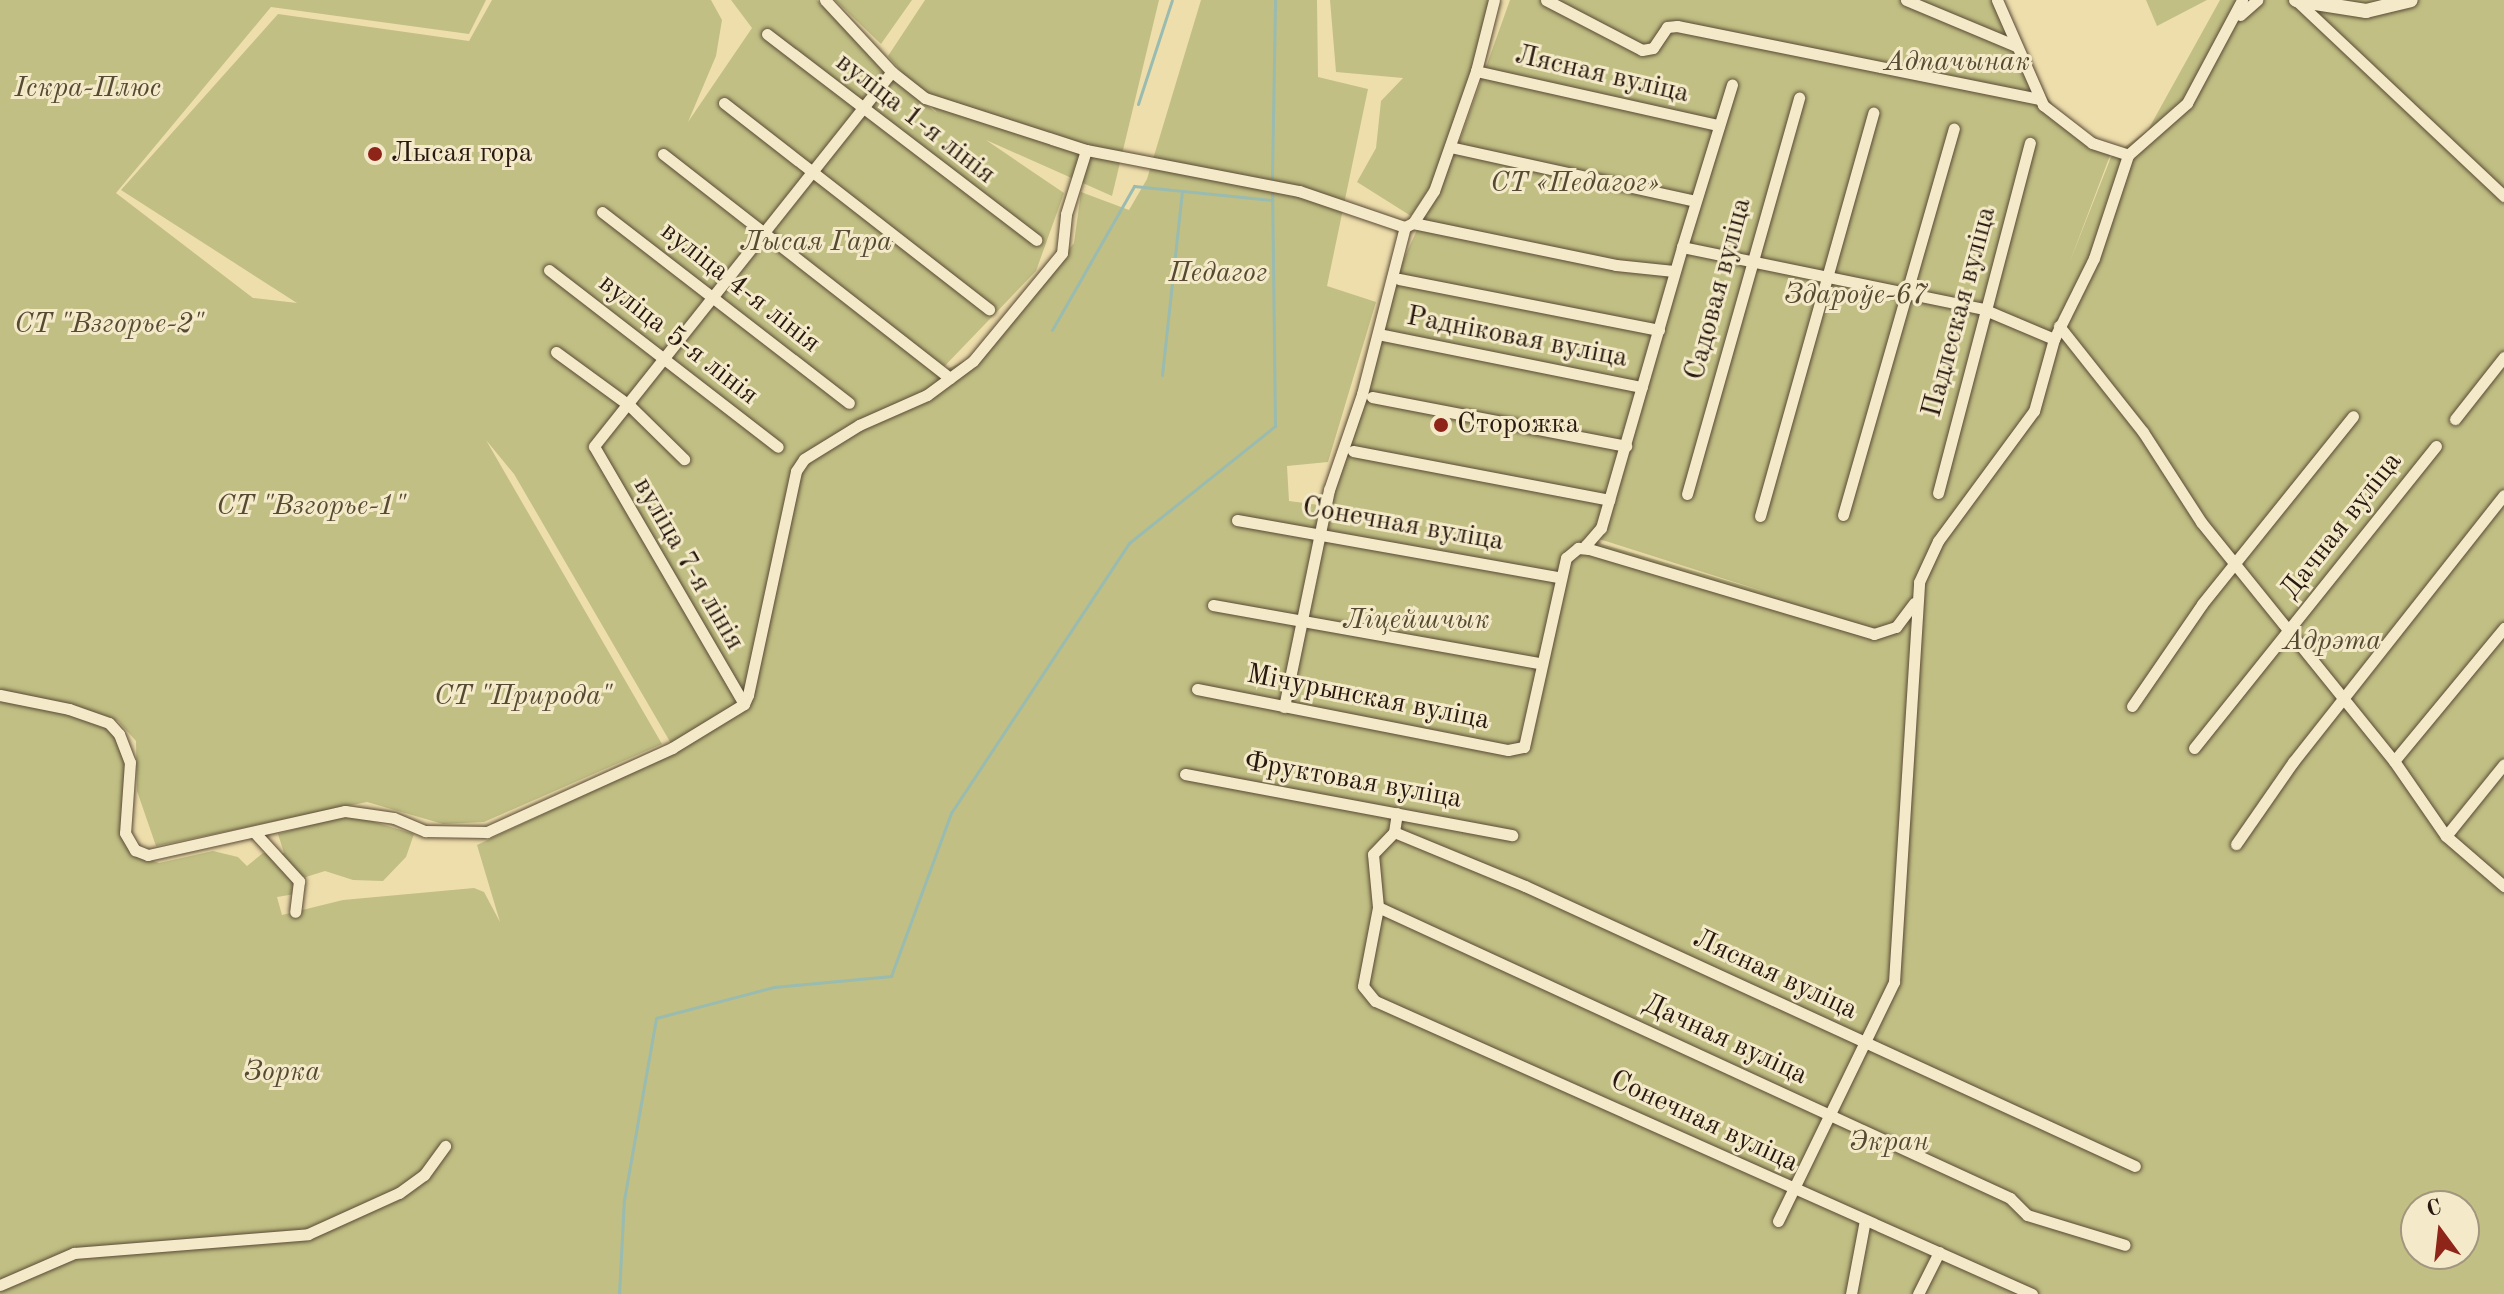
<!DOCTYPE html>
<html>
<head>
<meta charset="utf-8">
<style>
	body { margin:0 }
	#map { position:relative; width:2504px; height:1294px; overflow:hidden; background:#eedeac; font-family:"Old Standard TT",serif }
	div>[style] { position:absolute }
	.green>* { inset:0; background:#c1bf84 }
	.stream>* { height:3px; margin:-1.5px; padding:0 1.5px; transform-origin:1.5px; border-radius:1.5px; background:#9abbaf }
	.roads { filter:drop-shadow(0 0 2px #5a4a36) drop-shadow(0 0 2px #5a4a36) }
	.minor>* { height:11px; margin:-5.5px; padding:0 5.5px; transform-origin:5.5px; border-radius:5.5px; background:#f4eac9 }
	.tertiary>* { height:14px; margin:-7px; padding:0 7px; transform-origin:7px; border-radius:7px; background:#f4eac9 }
	.dots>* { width:22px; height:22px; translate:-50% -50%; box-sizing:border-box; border:4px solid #f4eac9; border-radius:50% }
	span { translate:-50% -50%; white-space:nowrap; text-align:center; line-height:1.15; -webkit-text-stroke:6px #f4eac9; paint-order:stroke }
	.park-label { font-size:28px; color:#564a32; font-style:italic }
	.street-label { font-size:28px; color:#28180f }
	.poi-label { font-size:28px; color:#28180f }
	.left { translate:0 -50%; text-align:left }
	.north { position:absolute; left:2400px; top:1190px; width:80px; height:80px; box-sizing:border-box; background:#f4eac9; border:2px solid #a2967f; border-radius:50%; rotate:345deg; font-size:22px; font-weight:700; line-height:32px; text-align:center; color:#28180f }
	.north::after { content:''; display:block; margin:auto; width:28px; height:36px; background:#8f2418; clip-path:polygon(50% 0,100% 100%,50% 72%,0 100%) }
</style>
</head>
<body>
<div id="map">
	<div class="green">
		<i style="clip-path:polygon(evenodd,0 0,486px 0,469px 34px,271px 7px,116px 193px,253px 298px,297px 303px,121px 190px,278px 14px,469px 41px,492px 0,711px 0,722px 20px,716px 56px,688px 122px,752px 28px,731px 0,817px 0,894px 80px,937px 113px,888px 56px,925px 0,1159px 0,1112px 196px,986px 140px,1064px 193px,1036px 271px,937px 374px,985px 351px,1074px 243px,1081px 192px,1129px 210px,1147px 179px,1201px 0,1317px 0,1318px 77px,1368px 89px,1327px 286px,1376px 302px,1328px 462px,1287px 466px,1289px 501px,1319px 505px,1397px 274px,1451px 155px,1411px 216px,1357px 182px,1376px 148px,1381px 101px,1403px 78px,1336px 72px,1330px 0,1492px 0,1455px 147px,1439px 187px,1457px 148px,1510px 0,2000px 0,2041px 89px,2063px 118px,2092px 138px,2114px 145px,2069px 264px,2111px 157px,2148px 130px,2220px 0,2504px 0,2504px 1294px,0 1294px,0 0,486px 440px,514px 474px,676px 752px,477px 845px,500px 922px,484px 892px,474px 888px,343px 900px,282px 915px,277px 897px,301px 893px,306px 877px,325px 871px,353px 880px,383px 881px,406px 857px,414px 834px,348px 814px,278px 834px,284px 853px,263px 853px,247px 866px,238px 857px,213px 851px,159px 863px,135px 854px,125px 833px,127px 746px,100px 716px,118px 721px,136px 741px,137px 791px,156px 846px,367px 802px,443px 824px,484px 822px,662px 744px,486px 440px,0 0,1596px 538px,1785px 598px,1786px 598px,1602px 544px,1596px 538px,0 0,2416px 1206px,2464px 1206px,2464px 1254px,2416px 1254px,2416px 1206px)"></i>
		<i style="clip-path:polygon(835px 0,912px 0,881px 44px)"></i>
		<i style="clip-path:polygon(2146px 0,2207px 0,2157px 26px)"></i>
	</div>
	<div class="stream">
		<i style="left:1138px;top:104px;width:109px;rotate:-71.9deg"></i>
		<i style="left:1272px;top:177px;width:177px;rotate:-89deg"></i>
		<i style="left:1052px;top:330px;width:166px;rotate:-60.3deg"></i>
		<i style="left:1134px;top:186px;width:139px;rotate:5.8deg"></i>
		<i style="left:1162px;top:375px;width:184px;rotate:-83.8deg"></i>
		<i style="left:619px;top:1294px;width:94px;rotate:-87deg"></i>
		<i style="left:624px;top:1200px;width:185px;rotate:-80deg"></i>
		<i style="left:656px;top:1018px;width:122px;rotate:-14.7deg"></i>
		<i style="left:774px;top:987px;width:118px;rotate:-5.4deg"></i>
		<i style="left:891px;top:976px;width:174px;rotate:-69.8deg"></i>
		<i style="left:951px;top:813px;width:323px;rotate:-56.6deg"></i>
		<i style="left:1129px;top:543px;width:187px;rotate:-38.7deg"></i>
		<i style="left:1275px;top:426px;width:232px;rotate:-90.7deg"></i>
	</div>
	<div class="roads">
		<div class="minor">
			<i style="left:825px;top:0;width:98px;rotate:47.1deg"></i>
			<i style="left:892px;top:72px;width:42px;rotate:38.2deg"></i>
			<i style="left:925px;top:98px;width:169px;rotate:17.9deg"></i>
			<i style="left:1086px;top:150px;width:217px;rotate:10.9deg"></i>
			<i style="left:1299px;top:191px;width:112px;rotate:18.8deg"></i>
			<i style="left:1405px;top:227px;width:9px;rotate:-27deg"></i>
			<i style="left:1413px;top:223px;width:38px;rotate:-57deg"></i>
			<i style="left:1434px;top:191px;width:127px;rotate:-70.7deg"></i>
			<i style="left:1476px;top:71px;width:73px;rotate:-75.8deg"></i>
			<i style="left:1546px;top:0;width:108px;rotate:27.5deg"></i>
			<i style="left:1642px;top:50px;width:11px;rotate:-10deg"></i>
			<i style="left:1653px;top:48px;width:25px;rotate:-56deg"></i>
			<i style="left:1667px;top:27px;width:10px;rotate:-6deg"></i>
			<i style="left:1677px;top:26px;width:370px;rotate:11.4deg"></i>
			<i style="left:1906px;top:0;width:119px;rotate:22.7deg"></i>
			<i style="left:1997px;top:0;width:115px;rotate:66.3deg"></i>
			<i style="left:2043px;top:105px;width:62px;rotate:37.8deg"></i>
			<i style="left:2092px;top:143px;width:38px;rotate:18deg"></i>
			<i style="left:2296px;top:0;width:286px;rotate:43.3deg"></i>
			<i style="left:2240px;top:15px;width:23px;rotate:-41deg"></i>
			<i style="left:767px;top:34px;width:339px;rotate:37.4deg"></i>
			<i style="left:1476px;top:71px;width:248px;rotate:12.6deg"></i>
			<i style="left:724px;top:103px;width:336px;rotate:37.9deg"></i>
			<i style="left:1450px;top:147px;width:251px;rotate:12.4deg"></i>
			<i style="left:663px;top:154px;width:364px;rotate:38deg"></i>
			<i style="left:602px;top:212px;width:312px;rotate:37.7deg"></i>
			<i style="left:1413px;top:223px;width:207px;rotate:11.7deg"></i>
			<i style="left:1616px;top:265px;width:58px;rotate:5.9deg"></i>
			<i style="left:1682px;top:247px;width:170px;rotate:-72.9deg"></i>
			<i style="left:549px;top:270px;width:289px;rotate:37.7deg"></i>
			<i style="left:1399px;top:279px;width:265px;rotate:11.1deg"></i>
			<i style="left:2059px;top:326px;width:135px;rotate:51.6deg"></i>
			<i style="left:2143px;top:432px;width:107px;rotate:57.2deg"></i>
			<i style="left:2201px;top:522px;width:307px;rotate:51.1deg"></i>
			<i style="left:2394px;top:761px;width:91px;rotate:55.3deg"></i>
			<i style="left:2446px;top:836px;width:77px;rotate:40.8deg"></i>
			<i style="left:1383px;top:335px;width:264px;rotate:11.4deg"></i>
			<i style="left:556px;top:352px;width:92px;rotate:36.1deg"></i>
			<i style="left:630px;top:406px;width:76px;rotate:44.5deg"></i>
			<i style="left:1372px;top:397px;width:259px;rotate:10.9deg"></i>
			<i style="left:2455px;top:419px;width:79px;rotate:-51.7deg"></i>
			<i style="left:1353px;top:451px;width:261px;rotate:10.8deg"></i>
			<i style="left:1938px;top:493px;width:362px;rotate:-75.3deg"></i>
			<i style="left:1687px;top:494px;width:412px;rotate:-74.2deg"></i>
			<i style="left:1843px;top:515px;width:402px;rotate:-74deg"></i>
			<i style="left:1760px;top:516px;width:419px;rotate:-74.3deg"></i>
			<i style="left:1237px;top:520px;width:329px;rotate:10.1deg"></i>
			<i style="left:1589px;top:549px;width:297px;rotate:16.6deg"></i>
			<i style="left:1874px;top:634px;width:23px;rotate:-18deg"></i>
			<i style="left:1896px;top:627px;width:30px;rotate:-53deg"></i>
			<i style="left:1213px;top:605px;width:332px;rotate:10.1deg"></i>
			<i style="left:1197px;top:689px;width:317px;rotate:11.1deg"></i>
			<i style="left:1508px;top:750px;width:16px;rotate:-11deg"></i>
			<i style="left:1524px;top:747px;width:194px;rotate:-77.5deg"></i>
			<i style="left:1566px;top:558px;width:16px;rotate:-40deg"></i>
			<i style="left:1578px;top:548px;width:11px;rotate:5deg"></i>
			<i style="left:1589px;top:549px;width:5px;rotate:-127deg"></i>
			<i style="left:1586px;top:545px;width:23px;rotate:-49deg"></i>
			<i style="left:1601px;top:528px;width:292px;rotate:-73.9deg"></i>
			<i style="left:1682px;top:247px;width:307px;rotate:11.6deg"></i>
			<i style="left:1983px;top:309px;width:77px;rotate:22.9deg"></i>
			<i style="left:0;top:695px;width:70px;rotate:11.5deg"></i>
			<i style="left:69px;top:709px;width:42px;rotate:19.3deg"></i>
			<i style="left:109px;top:723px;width:15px;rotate:48deg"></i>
			<i style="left:119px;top:734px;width:30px;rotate:69deg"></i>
			<i style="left:130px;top:762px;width:71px;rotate:94deg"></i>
			<i style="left:125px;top:833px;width:20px;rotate:60deg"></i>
			<i style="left:135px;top:850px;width:14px;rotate:21deg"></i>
			<i style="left:148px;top:855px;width:202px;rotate:-12.6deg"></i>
			<i style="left:345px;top:811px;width:49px;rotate:8.1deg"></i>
			<i style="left:394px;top:818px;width:34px;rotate:23deg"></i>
			<i style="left:425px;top:831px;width:62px;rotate:0.9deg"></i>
			<i style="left:487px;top:832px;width:203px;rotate:-24.4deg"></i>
			<i style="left:672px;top:748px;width:84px;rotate:-31.4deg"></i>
			<i style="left:744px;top:704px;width:10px;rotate:-66deg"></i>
			<i style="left:748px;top:695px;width:229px;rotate:-77.9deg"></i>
			<i style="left:796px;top:471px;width:14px;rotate:-56deg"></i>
			<i style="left:804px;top:459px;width:65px;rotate:-31.7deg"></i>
			<i style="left:859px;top:425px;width:74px;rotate:-23.8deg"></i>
			<i style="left:927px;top:395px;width:57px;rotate:-36.5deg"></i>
			<i style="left:973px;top:361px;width:140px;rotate:-50.5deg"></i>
			<i style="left:1062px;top:253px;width:39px;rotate:-84deg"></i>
			<i style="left:1066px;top:214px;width:67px;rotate:-72.6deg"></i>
			<i style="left:744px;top:704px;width:298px;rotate:-120.2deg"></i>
			<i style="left:594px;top:446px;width:478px;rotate:-51.5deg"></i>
			<i style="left:2132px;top:706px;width:124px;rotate:-55.5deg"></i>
			<i style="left:2202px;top:604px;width:241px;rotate:-51.2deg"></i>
			<i style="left:1284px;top:707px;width:222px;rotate:-78.3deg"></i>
			<i style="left:1329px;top:490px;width:102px;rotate:-71deg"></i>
			<i style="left:1362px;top:394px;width:172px;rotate:-75.6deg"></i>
			<i style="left:2194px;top:748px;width:387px;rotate:-51.3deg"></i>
			<i style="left:2394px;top:761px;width:173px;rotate:-50.4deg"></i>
			<i style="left:1185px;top:774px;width:333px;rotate:10.6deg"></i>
			<i style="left:1394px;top:832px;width:142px;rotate:22.4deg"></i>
			<i style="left:1525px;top:886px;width:671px;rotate:24.66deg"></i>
			<i style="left:256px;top:834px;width:64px;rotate:47.5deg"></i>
			<i style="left:299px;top:881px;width:31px;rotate:97deg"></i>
			<i style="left:2446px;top:836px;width:92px;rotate:-51.1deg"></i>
			<i style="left:2236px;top:844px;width:100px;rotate:-55.2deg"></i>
			<i style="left:2293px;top:762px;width:340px;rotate:-51.7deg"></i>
			<i style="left:1378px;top:907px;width:53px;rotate:-95.4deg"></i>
			<i style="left:1373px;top:854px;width:30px;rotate:-46deg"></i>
			<i style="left:1394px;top:832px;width:19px;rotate:-81deg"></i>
			<i style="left:1778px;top:1221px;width:266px;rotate:-64.1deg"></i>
			<i style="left:1894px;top:982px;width:401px;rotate:-86.4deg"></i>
			<i style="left:1919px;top:582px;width:45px;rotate:-65.1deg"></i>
			<i style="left:1938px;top:541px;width:162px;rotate:-53.6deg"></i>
			<i style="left:2034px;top:411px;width:75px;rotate:-74.5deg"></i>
			<i style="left:2054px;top:339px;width:90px;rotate:-63.7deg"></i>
			<i style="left:2094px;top:258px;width:108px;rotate:-71.7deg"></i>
			<i style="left:2128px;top:155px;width:79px;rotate:-41.4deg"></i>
			<i style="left:2187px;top:103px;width:117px;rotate:-61.9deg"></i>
			<i style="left:0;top:1285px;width:81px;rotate:-23.4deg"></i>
			<i style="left:74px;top:1253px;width:235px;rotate:-4.6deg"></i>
			<i style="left:308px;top:1234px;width:100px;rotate:-24.3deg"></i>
			<i style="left:399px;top:1193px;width:31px;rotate:-36deg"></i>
			<i style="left:424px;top:1175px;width:36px;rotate:-54deg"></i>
			<i style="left:1851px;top:1294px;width:75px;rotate:-79.3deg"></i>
			<i style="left:1918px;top:1294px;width:47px;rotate:-63.4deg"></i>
			<i style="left:2032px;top:1294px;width:719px;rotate:-155.96deg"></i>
			<i style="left:1375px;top:1001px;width:19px;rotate:-129deg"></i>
			<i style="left:1363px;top:986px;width:80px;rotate:-79.2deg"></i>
			<i style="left:1378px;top:907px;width:696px;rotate:24.72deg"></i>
			<i style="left:2010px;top:1198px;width:24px;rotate:45deg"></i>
			<i style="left:2027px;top:1215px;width:102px;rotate:17deg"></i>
		</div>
		<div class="tertiary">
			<i style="left:2296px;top:0;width:71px;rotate:8.9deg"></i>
			<i style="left:2366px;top:11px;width:46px;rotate:-13.7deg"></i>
		</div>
	</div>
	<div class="dots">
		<i style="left:375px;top:154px;background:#8f2418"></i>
		<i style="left:1441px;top:425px;background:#8f2418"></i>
	</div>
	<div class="park-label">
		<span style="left:1957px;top:63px">Адпачынак</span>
		<span style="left:88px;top:89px">Іскра-Плюс</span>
		<span style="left:1575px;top:184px">СТ «Педагог»</span>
		<span style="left:816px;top:243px">Лысая Гара</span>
		<span style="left:1218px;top:274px">Педагог</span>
		<span style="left:1856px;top:296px">Здароўе-67</span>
		<span style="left:109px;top:325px">СТ "Взгорье-2"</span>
		<span style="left:311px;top:507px">СТ "Взгорье-1"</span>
		<span style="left:1416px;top:621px">Ліцейшчык</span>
		<span style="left:2332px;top:642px">Адрэта</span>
		<span style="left:523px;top:697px">СТ "Природа"</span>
		<span style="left:282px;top:1073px">Зорка</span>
		<span style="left:1889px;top:1143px">Экран</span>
	</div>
	<div class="street-label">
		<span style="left:1602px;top:75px;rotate:13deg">Лясная вуліца</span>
		<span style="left:915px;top:119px;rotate:38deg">вуліца 1-я лінія</span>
		<span style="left:740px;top:288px;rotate:38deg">вуліца 4-я лінія</span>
		<span style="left:1719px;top:289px;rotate:-75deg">Садовая вуліца</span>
		<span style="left:1960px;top:312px;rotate:-75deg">Падлеская вуліца</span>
		<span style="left:1517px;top:338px;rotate:11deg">Радніковая вуліца</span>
		<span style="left:678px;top:340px;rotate:38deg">вуліца 5-я лінія</span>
		<span style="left:1403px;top:525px;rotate:10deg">Сонечная вуліца</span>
		<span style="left:2342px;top:526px;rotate:-52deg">Дачная вуліца</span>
		<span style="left:688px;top:564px;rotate:60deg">вуліца 7-я лінія</span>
		<span style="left:1368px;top:698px;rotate:11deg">Мічурынская вуліца</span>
		<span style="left:1353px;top:781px;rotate:10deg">Фруктовая вуліца</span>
		<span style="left:1775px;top:975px;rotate:25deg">Лясная вуліца</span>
		<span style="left:1725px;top:1040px;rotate:25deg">Дачная вуліца</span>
		<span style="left:1704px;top:1122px;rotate:25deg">Сонечная вуліца</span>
	</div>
	<div class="poi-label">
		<span class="left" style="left:391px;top:154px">Лысая гора</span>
		<span class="left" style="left:1457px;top:425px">Сторожка</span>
	</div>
	<div class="north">С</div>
</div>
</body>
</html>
